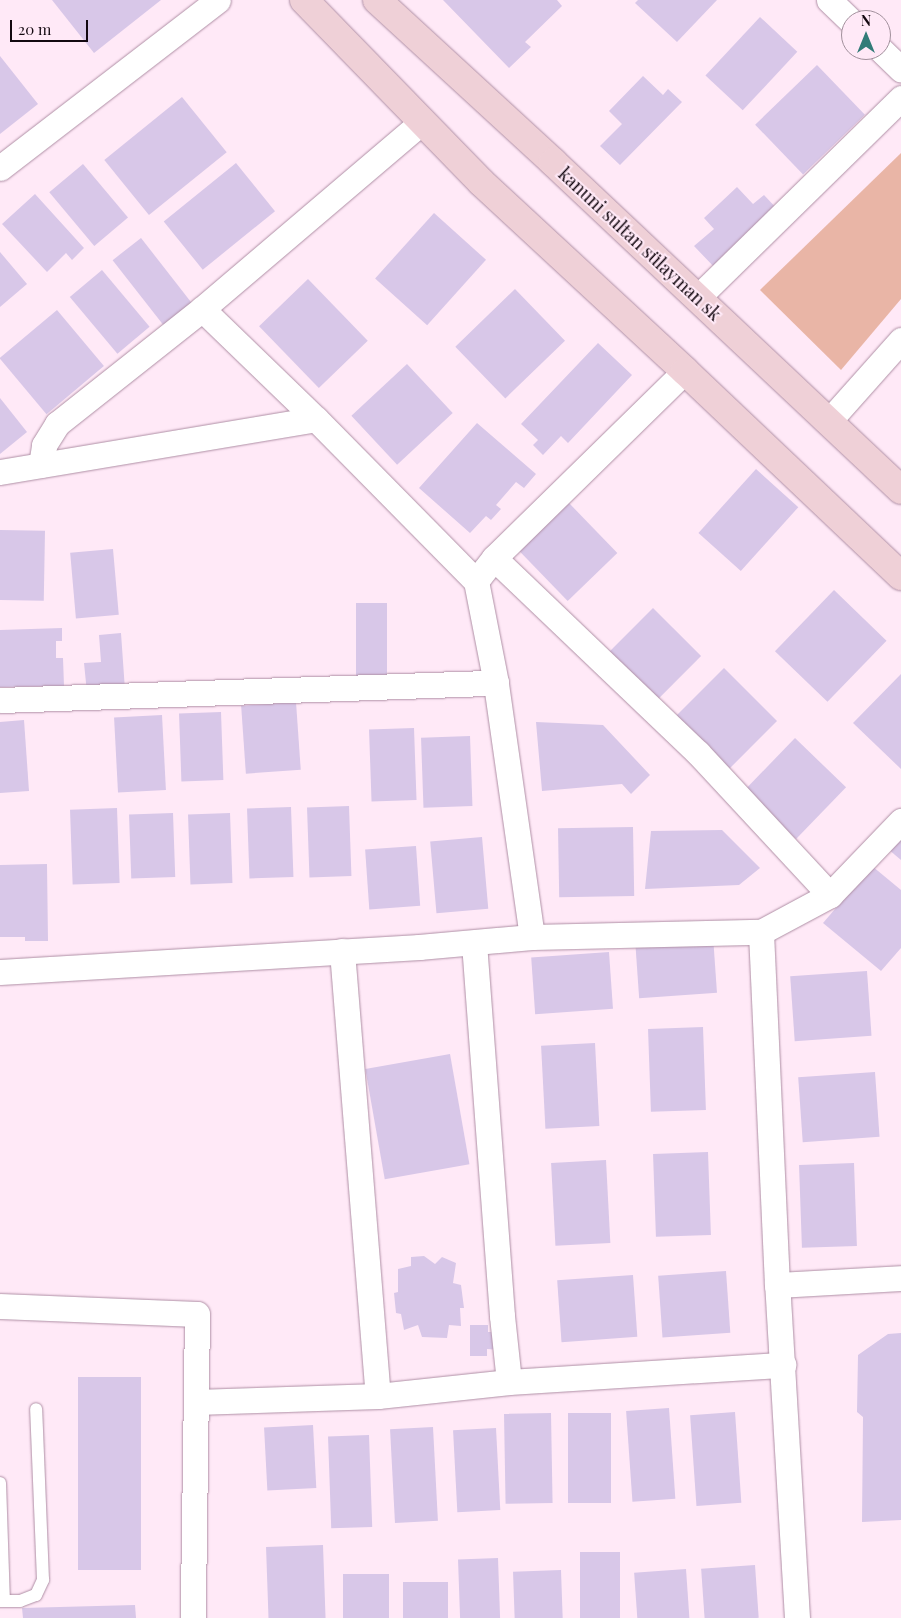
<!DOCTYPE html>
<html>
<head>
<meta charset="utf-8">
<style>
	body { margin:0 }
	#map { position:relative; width:901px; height:1618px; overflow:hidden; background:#ffe9f7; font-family:"Playfair Display",serif }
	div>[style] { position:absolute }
	.green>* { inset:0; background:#e9b5a6 }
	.building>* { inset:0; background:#d8c7e8; transform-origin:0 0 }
	.roads { filter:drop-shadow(0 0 1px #af8fa5) drop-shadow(0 0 1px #af8fa5) }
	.service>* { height:12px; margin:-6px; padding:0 6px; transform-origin:6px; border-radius:6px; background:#fff }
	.minor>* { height:25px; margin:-12.5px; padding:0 12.5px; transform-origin:12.5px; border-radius:12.5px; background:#fff }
	.secondary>* { height:28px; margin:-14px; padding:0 14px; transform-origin:14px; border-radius:14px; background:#efd0d7 }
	span { translate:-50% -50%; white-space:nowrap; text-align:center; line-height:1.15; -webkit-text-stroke:4px #ffe9f7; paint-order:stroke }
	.street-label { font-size:18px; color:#130810 }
	.north { position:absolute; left:841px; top:10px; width:50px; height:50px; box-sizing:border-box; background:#ffe9f7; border:1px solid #a18f9b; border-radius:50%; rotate:0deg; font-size:14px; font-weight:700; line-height:20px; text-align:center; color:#130810 }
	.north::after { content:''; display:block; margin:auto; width:18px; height:22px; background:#327b78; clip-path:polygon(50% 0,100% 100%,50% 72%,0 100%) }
	.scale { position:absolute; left:10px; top:20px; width:78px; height:22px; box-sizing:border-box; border:2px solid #130810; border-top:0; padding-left:6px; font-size:15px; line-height:18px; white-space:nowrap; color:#130810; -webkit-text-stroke:4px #ffe9f7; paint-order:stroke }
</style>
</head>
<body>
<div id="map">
	<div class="green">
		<i style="clip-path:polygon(901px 153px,901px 299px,841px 370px,760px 290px)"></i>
	</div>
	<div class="building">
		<i style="clip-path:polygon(52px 0,161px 0,94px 53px)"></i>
		<i style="clip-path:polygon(443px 0,557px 0,562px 6px,525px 42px,531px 47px,509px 68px)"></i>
		<i style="clip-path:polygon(638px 0,717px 0,677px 42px,635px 3px)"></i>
		<i style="left:760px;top:17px;width:51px;height:80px;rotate:43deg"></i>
		<i style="clip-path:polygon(0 56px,38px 104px,0 134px)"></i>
		<i style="left:817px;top:65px;width:69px;height:86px;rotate:46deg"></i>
		<i style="clip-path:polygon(643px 76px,663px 95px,668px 89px,682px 102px,620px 165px,600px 146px,622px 124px,609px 111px)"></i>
		<i style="left:182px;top:97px;width:71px;height:100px;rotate:51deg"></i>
		<i style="left:236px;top:163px;width:62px;height:93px;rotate:51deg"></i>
		<i style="left:83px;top:164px;width:70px;height:44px;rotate:50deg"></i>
		<i style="clip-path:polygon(737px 187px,753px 204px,764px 195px,779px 211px,716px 269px,694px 246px,714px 229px,704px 218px)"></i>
		<i style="clip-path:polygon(35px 194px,84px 248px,72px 260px,66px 253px,47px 272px,2px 224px)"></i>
		<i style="left:434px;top:213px;width:70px;height:88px;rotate:42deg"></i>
		<i style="left:141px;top:238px;width:83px;height:36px;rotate:52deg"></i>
		<i style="clip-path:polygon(0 252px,27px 284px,0 307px)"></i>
		<i style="left:102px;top:270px;width:74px;height:42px;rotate:50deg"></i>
		<i style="left:308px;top:279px;width:86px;height:68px;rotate:46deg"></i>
		<i style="left:515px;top:289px;width:72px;height:83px;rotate:46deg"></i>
		<i style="left:57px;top:310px;width:73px;height:75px;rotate:50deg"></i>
		<i style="clip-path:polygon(598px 343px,632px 375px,568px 443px,561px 436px,543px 455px,533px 445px,538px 440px,521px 424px)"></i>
		<i style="left:407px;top:364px;width:67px;height:76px;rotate:47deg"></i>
		<i style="clip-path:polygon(0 398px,27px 432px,0 454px)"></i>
		<i style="clip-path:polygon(477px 423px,536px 474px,524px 488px,516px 482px,496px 505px,501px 509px,491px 520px,486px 516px,470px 533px,419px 488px)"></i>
		<i style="left:756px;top:469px;width:57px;height:86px;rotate:42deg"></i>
		<i style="left:568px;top:502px;width:71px;height:69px;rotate:46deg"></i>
		<i style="left:0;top:530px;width:45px;height:70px;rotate:1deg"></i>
		<i style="left:113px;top:549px;width:66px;height:43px;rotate:85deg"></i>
		<i style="left:834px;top:590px;width:73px;height:85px;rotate:44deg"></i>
		<i style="left:356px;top:603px;width:31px;height:74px"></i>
		<i style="left:653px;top:608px;width:68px;height:67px;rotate:45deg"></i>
		<i style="clip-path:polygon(62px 628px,62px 641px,56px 641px,56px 658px,63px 658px,64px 686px,0 687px,0 630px)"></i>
		<i style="clip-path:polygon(121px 633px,125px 690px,87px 693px,84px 663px,101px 662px,99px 635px)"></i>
		<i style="left:724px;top:668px;width:75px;height:71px;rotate:45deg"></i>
		<i style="clip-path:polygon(901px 674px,901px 769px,853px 723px)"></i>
		<i style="left:296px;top:702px;width:68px;height:55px;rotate:86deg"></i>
		<i style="left:221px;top:712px;width:68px;height:42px;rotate:88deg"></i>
		<i style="left:162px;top:715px;width:75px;height:48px;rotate:87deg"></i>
		<i style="clip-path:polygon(24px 720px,29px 791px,0 793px,0 722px)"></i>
		<i style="clip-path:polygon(536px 722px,603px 725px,650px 775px,631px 794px,622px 784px,542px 791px)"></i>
		<i style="left:414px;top:728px;width:72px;height:45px;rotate:88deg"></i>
		<i style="left:470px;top:736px;width:70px;height:49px;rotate:88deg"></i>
		<i style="left:795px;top:738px;width:71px;height:72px;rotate:44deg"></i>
		<i style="left:349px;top:806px;width:70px;height:42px;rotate:88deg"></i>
		<i style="left:291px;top:807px;width:70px;height:44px;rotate:88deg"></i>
		<i style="left:117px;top:808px;width:75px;height:47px;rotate:88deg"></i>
		<i style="left:173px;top:813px;width:64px;height:44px;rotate:88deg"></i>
		<i style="left:230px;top:813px;width:70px;height:42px;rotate:88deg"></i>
		<i style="left:633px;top:827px;width:69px;height:75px;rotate:89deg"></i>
		<i style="clip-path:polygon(722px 830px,760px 868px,739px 885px,645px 889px,651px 831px)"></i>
		<i style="clip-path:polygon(901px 833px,901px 860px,888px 849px)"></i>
		<i style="left:482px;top:837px;width:72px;height:52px;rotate:85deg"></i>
		<i style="left:416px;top:846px;width:60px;height:51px;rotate:86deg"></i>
		<i style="clip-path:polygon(47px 864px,48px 941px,25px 941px,25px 937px,0 937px,0 865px)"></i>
		<i style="clip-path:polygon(872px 866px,901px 890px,901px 948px,881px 971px,823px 923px)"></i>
		<i style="left:713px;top:936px;width:57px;height:78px;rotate:86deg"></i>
		<i style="left:609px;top:952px;width:57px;height:78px;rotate:86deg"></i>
		<i style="left:867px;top:971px;width:65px;height:77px;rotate:86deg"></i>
		<i style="left:703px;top:1027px;width:83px;height:55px;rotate:88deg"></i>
		<i style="left:595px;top:1043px;width:83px;height:54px;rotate:87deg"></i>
		<i style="left:450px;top:1054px;width:112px;height:86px;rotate:80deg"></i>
		<i style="left:875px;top:1072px;width:65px;height:77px;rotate:86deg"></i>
		<i style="left:708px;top:1152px;width:83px;height:55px;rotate:88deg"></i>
		<i style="left:606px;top:1160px;width:83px;height:55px;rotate:87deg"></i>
		<i style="left:854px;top:1163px;width:83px;height:55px;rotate:88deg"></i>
		<i style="clip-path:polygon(424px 1256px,435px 1264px,442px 1257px,456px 1263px,453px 1283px,461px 1285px,464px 1308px,460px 1308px,461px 1326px,449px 1325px,447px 1338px,422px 1337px,418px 1325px,404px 1330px,401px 1314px,396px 1313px,394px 1293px,398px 1292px,398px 1269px,411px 1266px,411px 1257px)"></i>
		<i style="left:726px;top:1271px;width:62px;height:68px;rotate:86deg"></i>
		<i style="left:633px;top:1275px;width:62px;height:76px;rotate:86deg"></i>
		<i style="clip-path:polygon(470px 1325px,488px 1325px,488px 1332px,502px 1332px,502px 1350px,487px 1349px,487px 1356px,470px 1356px)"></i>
		<i style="clip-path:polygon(901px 1333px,901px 1520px,862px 1522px,863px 1417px,857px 1412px,858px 1355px,888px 1334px)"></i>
		<i style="left:141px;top:1377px;width:193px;height:63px;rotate:90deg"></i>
		<i style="left:669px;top:1408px;width:91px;height:43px;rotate:86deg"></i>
		<i style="left:735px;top:1412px;width:91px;height:45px;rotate:86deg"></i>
		<i style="left:551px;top:1413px;width:90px;height:47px;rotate:89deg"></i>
		<i style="left:611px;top:1413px;width:90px;height:43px;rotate:90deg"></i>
		<i style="left:313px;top:1425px;width:63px;height:49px;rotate:87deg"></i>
		<i style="left:433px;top:1427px;width:94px;height:43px;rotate:87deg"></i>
		<i style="left:496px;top:1428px;width:82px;height:43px;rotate:87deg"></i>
		<i style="left:369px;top:1435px;width:92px;height:41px;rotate:88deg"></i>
		<i style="left:323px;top:1545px;width:73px;height:57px;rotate:88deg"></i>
		<i style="left:580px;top:1552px;width:40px;height:66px"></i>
		<i style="left:498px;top:1558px;width:60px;height:40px;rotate:88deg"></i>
		<i style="left:755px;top:1565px;width:53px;height:54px;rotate:86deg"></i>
		<i style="left:686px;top:1569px;width:49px;height:52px;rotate:86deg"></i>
		<i style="left:561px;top:1570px;width:48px;height:48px;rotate:88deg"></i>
		<i style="left:343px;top:1574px;width:46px;height:44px"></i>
		<i style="left:403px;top:1582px;width:45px;height:36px"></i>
		<i style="clip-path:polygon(135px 1605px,136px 1618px,23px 1618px,22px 1608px)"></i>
	</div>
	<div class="roads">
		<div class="service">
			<i style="left:0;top:1483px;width:118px;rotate:88.1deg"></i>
			<i style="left:0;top:1601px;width:20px"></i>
			<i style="left:20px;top:1601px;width:17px;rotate:-21deg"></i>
			<i style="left:36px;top:1595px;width:17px;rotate:-65deg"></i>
			<i style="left:43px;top:1580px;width:171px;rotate:-92.3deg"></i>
		</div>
		<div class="minor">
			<i style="left:829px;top:0;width:30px;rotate:44deg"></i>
			<i style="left:881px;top:50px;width:28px;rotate:44deg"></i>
			<i style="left:0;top:168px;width:275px;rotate:-37.6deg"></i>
			<i style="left:697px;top:298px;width:286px;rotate:-44.4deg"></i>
			<i style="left:202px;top:309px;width:158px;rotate:44deg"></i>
			<i style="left:316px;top:419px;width:228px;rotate:45.4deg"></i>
			<i style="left:828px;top:422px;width:110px;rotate:-48.3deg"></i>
			<i style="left:41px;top:465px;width:20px;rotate:-81deg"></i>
			<i style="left:44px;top:445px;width:25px;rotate:-58deg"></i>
			<i style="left:57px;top:424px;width:185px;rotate:-38.4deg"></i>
			<i style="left:202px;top:309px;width:289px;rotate:-40.4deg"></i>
			<i style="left:0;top:472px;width:320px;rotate:-9.5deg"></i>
			<i style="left:494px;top:558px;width:282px;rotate:43.7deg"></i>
			<i style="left:698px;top:753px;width:194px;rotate:47.1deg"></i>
			<i style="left:0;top:700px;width:496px;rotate:-2deg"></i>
			<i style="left:532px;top:937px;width:257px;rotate:-98.1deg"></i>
			<i style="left:496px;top:683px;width:104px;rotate:-101.1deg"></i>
			<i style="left:476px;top:581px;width:29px;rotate:-52deg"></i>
			<i style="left:494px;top:558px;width:267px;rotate:-44.4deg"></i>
			<i style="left:474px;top:943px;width:374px;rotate:85.7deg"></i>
			<i style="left:502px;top:1316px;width:66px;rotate:83.9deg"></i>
			<i style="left:342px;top:951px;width:446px;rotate:85.4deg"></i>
			<i style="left:0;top:972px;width:420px;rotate:-3.4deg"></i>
			<i style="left:419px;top:947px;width:113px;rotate:-5.1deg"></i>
			<i style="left:532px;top:937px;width:229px;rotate:-1.3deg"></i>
			<i style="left:777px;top:1285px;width:124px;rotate:-3.2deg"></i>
			<i style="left:0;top:1306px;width:197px;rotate:2.3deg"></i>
			<i style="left:197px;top:1314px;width:304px;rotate:90.8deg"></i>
			<i style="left:196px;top:1402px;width:182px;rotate:-1.9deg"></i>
			<i style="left:378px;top:1396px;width:132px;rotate:-6.1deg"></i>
			<i style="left:509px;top:1382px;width:275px;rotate:-3.6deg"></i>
			<i style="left:797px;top:1618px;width:334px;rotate:-93.4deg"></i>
			<i style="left:777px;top:1285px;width:353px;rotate:-92.6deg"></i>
			<i style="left:761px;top:932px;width:78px;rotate:-28.2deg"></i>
			<i style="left:830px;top:895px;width:103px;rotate:-46.2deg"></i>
		</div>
		<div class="secondary">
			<i style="left:304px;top:0;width:254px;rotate:45.8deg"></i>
			<i style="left:481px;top:182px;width:278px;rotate:42.8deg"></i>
			<i style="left:685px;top:371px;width:298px;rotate:43.5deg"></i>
			<i style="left:377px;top:0;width:239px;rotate:42.6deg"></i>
			<i style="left:553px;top:162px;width:478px;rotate:43.3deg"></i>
		</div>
	</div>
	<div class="street-label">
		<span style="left:640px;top:244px;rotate:43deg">kanuni sultan sülayman sk</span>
	</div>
	<div class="north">N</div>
	<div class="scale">20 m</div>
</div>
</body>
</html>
